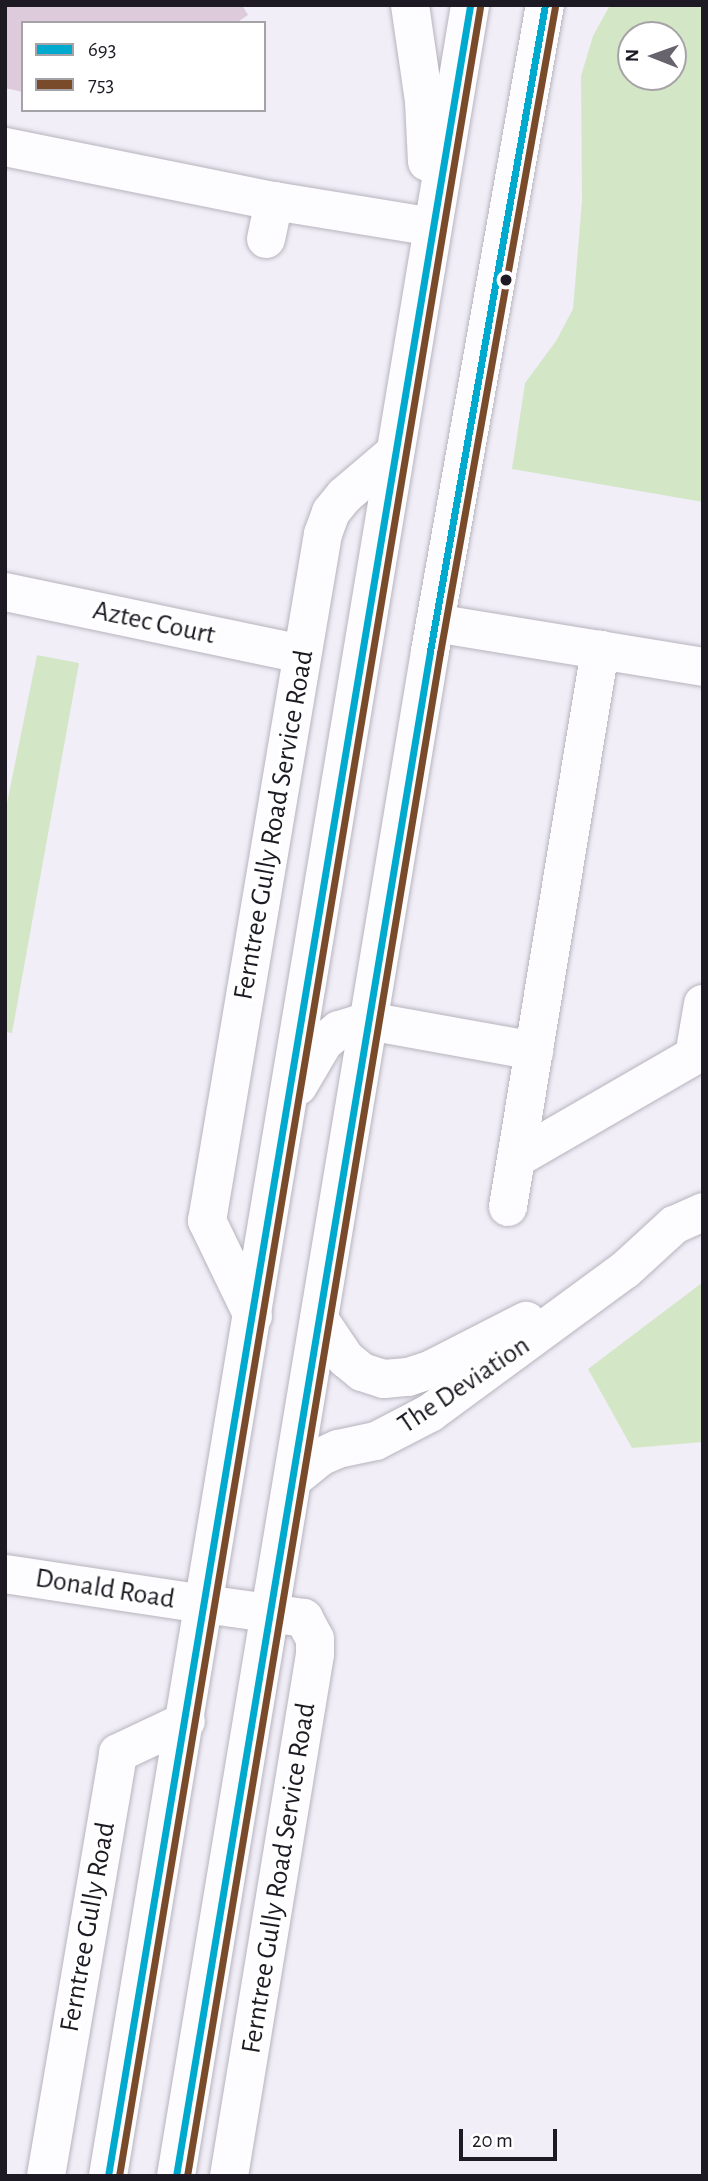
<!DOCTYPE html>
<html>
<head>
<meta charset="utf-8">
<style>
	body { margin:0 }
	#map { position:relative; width:708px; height:2181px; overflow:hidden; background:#f1eef8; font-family:"Alegreya Sans",sans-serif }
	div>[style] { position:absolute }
	.green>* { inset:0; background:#d3e7c7 }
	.building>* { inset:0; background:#ddcbdb }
	.roads { filter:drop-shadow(0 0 2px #b7b4bd) drop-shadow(0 0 2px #b7b4bd) }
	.minor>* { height:38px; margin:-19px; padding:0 19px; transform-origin:19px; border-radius:19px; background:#fdfcfe }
	.major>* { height:38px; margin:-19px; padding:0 19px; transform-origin:19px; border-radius:19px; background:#fdfcfe }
	.bus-1>* { height:7px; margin:-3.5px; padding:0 3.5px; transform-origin:3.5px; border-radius:3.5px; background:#00a9ce }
	.bus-2>* { height:7px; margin:-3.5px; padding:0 3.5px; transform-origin:3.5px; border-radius:3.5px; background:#7a4b2a }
	.dots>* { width:19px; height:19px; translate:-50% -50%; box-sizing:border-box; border:4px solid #fff; border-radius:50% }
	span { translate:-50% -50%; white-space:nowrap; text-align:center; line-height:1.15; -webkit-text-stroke:7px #fff; paint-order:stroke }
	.street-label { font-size:28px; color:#1d1a23 }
	.frame { position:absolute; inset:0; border:7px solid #1d1a23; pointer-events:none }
	.legend { position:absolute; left:21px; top:21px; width:245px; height:91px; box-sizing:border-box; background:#fff; border:2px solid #a5a3a7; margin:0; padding:9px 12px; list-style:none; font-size:21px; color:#1d1a23 }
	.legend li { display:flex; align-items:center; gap:14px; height:35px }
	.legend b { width:35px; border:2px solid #a5a3a7 }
	.north { position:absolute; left:617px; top:21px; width:70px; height:70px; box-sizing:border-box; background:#fff; border:2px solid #a5a3a7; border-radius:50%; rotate:271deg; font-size:19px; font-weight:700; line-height:28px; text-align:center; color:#1d1a23 }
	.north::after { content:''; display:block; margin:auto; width:24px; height:32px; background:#67646e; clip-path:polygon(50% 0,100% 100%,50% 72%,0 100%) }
	.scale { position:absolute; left:459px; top:2129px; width:98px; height:32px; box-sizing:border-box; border:4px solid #1d1a23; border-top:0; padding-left:9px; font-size:21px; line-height:24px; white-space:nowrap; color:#1d1a23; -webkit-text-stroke:5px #fff; paint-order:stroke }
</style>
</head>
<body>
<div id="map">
	<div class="green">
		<i style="clip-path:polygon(evenodd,610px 5px,703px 5px,703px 502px,512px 469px,525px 383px,556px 341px,573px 309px,582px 201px,581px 76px,593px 36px,610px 5px,631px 35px,673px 35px,673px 77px,631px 77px,631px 35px)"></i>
		<i style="clip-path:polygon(37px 655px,79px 663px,12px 1033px,5px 1032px,5px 813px)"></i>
		<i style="clip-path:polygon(703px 1282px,703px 1442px,632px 1448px,588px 1369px)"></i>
	</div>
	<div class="building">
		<i style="clip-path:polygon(5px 5px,242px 5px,248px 15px,236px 23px,23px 23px,23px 92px,5px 88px)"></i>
	</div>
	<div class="roads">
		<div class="minor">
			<i style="left:5px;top:147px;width:274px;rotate:11.4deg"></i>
			<i style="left:274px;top:201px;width:160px;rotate:9.3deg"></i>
			<i style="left:266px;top:239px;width:39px;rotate:-78deg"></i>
			<i style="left:5px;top:592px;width:303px;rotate:11.8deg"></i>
			<i style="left:435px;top:623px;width:272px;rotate:9.3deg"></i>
			<i style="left:368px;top:1021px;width:169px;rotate:10.2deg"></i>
			<i style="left:517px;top:1158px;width:204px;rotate:-30deg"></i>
			<i style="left:694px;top:1056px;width:53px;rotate:-80.2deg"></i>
			<i style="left:508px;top:1207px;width:565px;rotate:-80.62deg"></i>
			<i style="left:253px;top:1316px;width:106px;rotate:-115.8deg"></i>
			<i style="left:207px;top:1221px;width:697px;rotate:-80.42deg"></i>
			<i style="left:323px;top:534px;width:23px;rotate:-70deg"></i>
			<i style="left:331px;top:512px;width:21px;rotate:-51deg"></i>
			<i style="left:344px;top:496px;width:63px;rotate:-40.5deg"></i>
			<i style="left:319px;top:1319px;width:48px;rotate:56deg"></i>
			<i style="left:346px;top:1359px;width:21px;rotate:39deg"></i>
			<i style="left:362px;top:1372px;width:23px;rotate:18deg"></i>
			<i style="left:384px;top:1379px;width:24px;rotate:-5deg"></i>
			<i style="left:408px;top:1377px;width:25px;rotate:-18deg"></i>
			<i style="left:432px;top:1369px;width:106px;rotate:-27.1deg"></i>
			<i style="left:293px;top:1479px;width:35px;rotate:-39deg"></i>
			<i style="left:320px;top:1457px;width:20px;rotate:-24deg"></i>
			<i style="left:338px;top:1449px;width:39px;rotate:-12deg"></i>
			<i style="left:376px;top:1441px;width:61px;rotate:-27.4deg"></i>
			<i style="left:430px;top:1413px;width:242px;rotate:-36.3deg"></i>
			<i style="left:625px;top:1270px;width:67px;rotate:-42.6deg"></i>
			<i style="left:674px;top:1225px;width:32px;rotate:-24deg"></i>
			<i style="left:5px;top:1574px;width:201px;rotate:8.6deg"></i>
			<i style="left:46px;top:2176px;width:429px;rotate:-80.3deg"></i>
			<i style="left:118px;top:1753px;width:75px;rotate:-25.2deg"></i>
			<i style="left:229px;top:2176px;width:529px;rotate:-80.64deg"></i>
			<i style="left:315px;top:1654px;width:15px;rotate:-90deg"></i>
			<i style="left:315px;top:1639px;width:24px;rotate:-118deg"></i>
			<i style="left:304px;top:1618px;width:35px;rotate:-172deg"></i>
		</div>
		<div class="major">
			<i style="left:410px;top:5px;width:97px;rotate:81.7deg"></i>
			<i style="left:424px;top:101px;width:61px;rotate:87.2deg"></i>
			<i style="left:298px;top:1086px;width:51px;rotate:-59.4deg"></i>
			<i style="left:324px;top:1042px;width:19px;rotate:-39deg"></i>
			<i style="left:339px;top:1030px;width:30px;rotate:-17deg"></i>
			<i style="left:204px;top:1604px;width:66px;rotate:7.9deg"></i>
			<i style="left:108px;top:2176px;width:2201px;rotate:-80.53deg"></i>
			<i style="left:176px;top:2176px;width:1546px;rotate:-80.54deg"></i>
			<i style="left:430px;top:651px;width:656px;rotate:-79.91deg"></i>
		</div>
	</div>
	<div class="bus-1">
		<i style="left:108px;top:2176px;width:2201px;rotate:-80.53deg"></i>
		<i style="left:176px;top:2176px;width:1546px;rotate:-80.54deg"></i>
		<i style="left:430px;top:651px;width:656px;rotate:-79.91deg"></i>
	</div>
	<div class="bus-2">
		<i style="left:119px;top:2176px;width:2199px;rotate:-80.55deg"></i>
		<i style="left:187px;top:2176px;width:1544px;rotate:-80.57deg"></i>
		<i style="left:440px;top:653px;width:656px;rotate:-79.91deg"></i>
	</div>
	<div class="dots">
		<i style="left:506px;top:280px;background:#1d1a23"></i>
	</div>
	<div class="street-label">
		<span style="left:154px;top:623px;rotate:12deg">Aztec Court</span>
		<span style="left:274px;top:825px;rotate:-80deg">Ferntree Gully Road Service Road</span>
		<span style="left:464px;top:1385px;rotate:-34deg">The Deviation</span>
		<span style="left:105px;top:1589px;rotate:9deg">Donald Road</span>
		<span style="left:279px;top:1878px;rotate:-81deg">Ferntree Gully Road Service Road</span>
		<span style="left:88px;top:1927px;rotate:-80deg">Ferntree Gully Road</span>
	</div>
	<div class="frame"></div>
	<ul class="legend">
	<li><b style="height:9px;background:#00a9ce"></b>693</li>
	<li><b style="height:9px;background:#7a4b2a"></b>753</li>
	</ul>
	<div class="north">N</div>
	<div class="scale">20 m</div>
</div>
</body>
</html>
